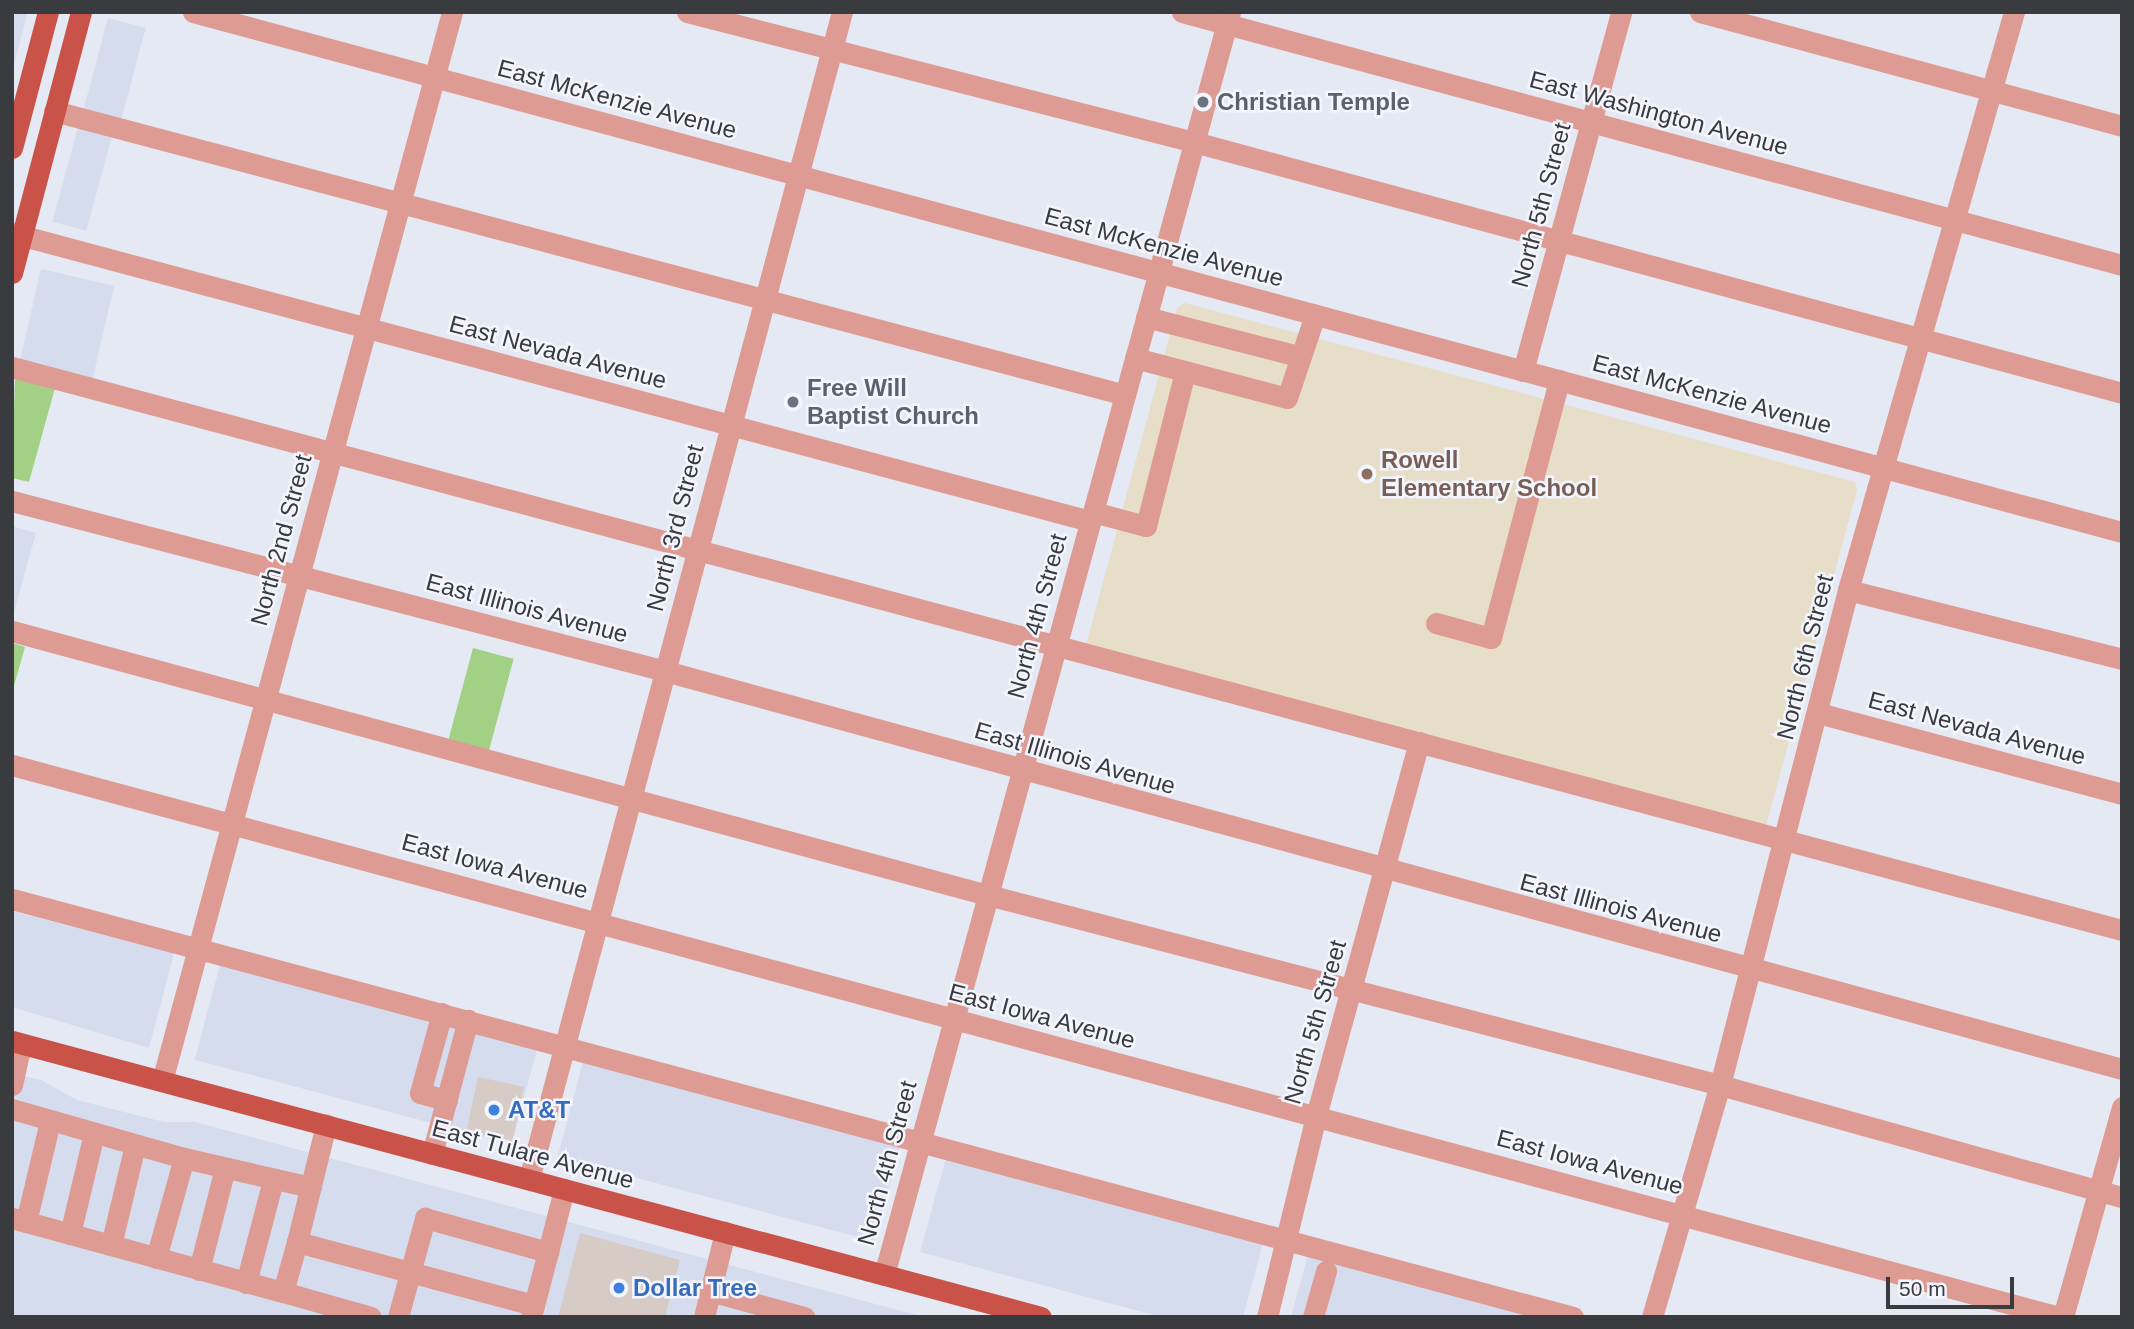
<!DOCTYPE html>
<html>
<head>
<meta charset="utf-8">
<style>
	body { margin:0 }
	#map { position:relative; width:2134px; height:1329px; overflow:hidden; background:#e5e9f3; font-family:Arial,sans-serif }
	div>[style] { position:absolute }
	.built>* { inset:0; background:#d5dced; transform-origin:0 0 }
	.education>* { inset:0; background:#e7dec9 }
	.green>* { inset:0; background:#a2d186; transform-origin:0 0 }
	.building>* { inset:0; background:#d6ccc5; transform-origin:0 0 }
	.minor>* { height:21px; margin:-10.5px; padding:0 10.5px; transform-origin:10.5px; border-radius:10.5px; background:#de9b93 }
	.major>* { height:21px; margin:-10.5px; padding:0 10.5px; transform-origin:10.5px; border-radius:10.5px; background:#c95249 }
	.dots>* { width:19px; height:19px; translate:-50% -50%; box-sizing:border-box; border:4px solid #f3f6fe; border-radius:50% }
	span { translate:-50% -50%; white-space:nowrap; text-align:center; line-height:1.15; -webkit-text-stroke:5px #f3f6fe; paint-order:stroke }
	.street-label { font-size:24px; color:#393b3f }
	.worship-label { font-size:24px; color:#5b616d; font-weight:700 }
	.left { translate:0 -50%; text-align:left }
	.education-label { font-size:24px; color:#785e54; font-weight:700 }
	.shop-label { font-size:24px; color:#366cbe; font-weight:700 }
	.frame { position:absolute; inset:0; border:14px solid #393b3f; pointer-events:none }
	.scale { position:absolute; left:1886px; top:1277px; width:128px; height:32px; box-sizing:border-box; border:4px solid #393b3f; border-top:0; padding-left:9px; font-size:21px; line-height:24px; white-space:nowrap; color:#393b3f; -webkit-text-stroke:5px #f3f6fe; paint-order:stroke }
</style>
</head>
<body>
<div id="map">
	<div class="built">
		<i style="clip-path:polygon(12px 12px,28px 12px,12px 72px)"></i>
		<i style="left:108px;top:18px;width:39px;height:98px;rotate:15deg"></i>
		<i style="left:78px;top:127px;width:35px;height:98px;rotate:15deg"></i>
		<i style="left:41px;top:269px;width:75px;height:96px;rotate:13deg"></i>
		<i style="clip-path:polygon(12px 526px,36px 533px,12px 619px)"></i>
		<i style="clip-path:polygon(12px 911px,174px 953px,149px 1048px,12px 1007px)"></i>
		<i style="left:220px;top:965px;width:328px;height:98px;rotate:15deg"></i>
		<i style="left:583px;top:1062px;width:328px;height:98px;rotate:15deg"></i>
		<i style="clip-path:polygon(12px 1073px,41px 1080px,77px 1100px,164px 1122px,195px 1122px,924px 1317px,12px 1317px)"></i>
		<i style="clip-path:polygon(946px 1158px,1263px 1243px,1243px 1317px,1161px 1317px,920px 1252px)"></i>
		<i style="clip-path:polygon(1308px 1255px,1542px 1317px,1291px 1317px)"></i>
	</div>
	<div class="education">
		<i style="clip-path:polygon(1185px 303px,1855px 482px,1857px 490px,1766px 826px,1086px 645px,1177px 308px)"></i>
	</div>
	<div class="green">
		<i style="clip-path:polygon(15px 378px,55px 388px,29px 482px,12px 478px)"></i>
		<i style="clip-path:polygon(12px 643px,25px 647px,12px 693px)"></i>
		<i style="left:473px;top:648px;width:42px;height:97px;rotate:15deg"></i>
	</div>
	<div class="building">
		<i style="left:478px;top:1077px;width:47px;height:57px;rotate:12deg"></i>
		<i style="clip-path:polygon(580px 1233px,680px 1260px,665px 1317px,558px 1317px)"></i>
	</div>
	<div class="minor">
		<i style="left:193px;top:12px;width:1998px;rotate:15.09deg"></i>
		<i style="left:687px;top:12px;width:523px;rotate:14.38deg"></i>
		<i style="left:1194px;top:142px;width:961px;rotate:15.13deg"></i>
		<i style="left:1182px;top:12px;width:973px;rotate:15.06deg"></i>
		<i style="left:1700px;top:12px;width:437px;rotate:15.1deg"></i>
		<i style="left:54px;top:111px;width:1108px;rotate:14.85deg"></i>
		<i style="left:12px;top:233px;width:1116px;rotate:14.96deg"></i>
		<i style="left:1146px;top:317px;width:157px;rotate:14.4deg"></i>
		<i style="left:1135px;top:358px;width:157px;rotate:14.7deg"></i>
		<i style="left:1287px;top:398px;width:88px;rotate:-71.4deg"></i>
		<i style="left:12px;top:367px;width:2184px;rotate:14.94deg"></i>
		<i style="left:1523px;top:371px;width:372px;rotate:-74.7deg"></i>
		<i style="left:12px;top:501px;width:675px;rotate:14.59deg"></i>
		<i style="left:665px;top:671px;width:1510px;rotate:15.28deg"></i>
		<i style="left:1093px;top:512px;width:55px;rotate:14.8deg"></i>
		<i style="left:1146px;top:526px;width:159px;rotate:-75.8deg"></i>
		<i style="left:1848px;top:590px;width:283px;rotate:14.1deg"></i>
		<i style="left:1436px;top:623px;width:57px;rotate:15.3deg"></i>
		<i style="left:1491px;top:638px;width:267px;rotate:-75.2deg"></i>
		<i style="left:12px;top:631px;width:1011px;rotate:15.14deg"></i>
		<i style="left:988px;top:895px;width:756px;rotate:14.55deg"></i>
		<i style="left:1720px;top:1085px;width:417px;rotate:15.6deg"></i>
		<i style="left:1818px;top:713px;width:315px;rotate:14.9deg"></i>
		<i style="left:12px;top:765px;width:2120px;rotate:15.09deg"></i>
		<i style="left:12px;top:899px;width:1616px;rotate:14.99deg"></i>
		<i style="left:442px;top:1013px;width:83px;rotate:105.4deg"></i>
		<i style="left:420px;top:1093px;width:28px;rotate:15deg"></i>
		<i style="left:162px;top:1081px;width:1108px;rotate:-74.82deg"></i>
		<i style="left:12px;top:1085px;width:42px;rotate:-77.6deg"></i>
		<i style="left:12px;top:1109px;width:179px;rotate:15.9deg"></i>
		<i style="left:184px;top:1158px;width:130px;rotate:12.9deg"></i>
		<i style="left:432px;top:1154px;width:139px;rotate:-75deg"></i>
		<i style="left:529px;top:1179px;width:1208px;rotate:-74.99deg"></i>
		<i style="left:12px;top:1218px;width:281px;rotate:15.3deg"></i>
		<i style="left:283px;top:1292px;width:52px;rotate:-74.4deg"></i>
		<i style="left:297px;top:1242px;width:245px;rotate:14.9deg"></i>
		<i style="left:26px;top:1222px;width:104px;rotate:-76.6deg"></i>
		<i style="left:70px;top:1234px;width:104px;rotate:-76.6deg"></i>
		<i style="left:297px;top:1242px;width:121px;rotate:-76.1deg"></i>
		<i style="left:111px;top:1245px;width:103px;rotate:-76.5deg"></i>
		<i style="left:548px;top:1252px;width:65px;rotate:-75.7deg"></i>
		<i style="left:156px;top:1258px;width:104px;rotate:-74.4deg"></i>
		<i style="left:199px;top:1270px;width:105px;rotate:-75.7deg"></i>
		<i style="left:884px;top:1275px;width:1310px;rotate:-74.68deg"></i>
		<i style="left:246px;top:1283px;width:106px;rotate:-75.3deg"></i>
		<i style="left:710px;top:1291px;width:98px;rotate:15.5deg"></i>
		<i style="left:283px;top:1292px;width:91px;rotate:15.9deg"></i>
		<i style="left:398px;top:1317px;width:103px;rotate:-74.7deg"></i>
		<i style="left:425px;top:1218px;width:128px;rotate:15.5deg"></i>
		<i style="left:548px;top:1252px;width:67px;rotate:104.7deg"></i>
		<i style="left:704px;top:1317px;width:88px;rotate:-76.1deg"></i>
		<i style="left:1267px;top:1317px;width:207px;rotate:-76.3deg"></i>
		<i style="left:1316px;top:1116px;width:388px;rotate:-74.6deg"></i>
		<i style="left:1313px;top:1317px;width:48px;rotate:-74.2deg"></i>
		<i style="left:1652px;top:1317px;width:242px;rotate:-73.7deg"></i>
		<i style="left:1720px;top:1085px;width:511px;rotate:-75.5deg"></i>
		<i style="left:1848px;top:590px;width:601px;rotate:-73.98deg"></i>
		<i style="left:2063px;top:1317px;width:218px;rotate:-74.3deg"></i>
	</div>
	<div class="major">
		<i style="left:12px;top:148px;width:141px;rotate:-75.2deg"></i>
		<i style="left:12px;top:273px;width:270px;rotate:-75.2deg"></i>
		<i style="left:12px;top:1041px;width:1065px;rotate:15.01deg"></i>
	</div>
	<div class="dots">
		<i style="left:1203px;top:102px;background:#6b7280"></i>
		<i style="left:793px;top:402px;background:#6b7280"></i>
		<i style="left:1367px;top:474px;background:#8d6e63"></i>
		<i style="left:494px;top:1110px;background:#3f7fe0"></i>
		<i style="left:619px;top:1288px;background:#3f7fe0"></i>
	</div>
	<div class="street-label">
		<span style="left:617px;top:99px;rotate:15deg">East McKenzie Avenue</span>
		<span style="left:1659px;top:113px;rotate:15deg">East Washington Avenue</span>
		<span style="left:1541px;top:205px;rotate:-75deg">North 5th Street</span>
		<span style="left:1164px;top:247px;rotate:15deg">East McKenzie Avenue</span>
		<span style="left:558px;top:352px;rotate:15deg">East Nevada Avenue</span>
		<span style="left:1712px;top:394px;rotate:15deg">East McKenzie Avenue</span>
		<span style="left:675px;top:528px;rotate:-76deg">North 3rd Street</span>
		<span style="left:281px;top:540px;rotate:-75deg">North 2nd Street</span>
		<span style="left:527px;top:608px;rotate:15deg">East Illinois Avenue</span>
		<span style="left:1037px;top:616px;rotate:-75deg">North 4th Street</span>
		<span style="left:1805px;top:657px;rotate:-76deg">North 6th Street</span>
		<span style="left:1977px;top:728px;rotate:15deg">East Nevada Avenue</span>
		<span style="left:1075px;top:758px;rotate:16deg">East Illinois Avenue</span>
		<span style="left:495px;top:866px;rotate:15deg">East Iowa Avenue</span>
		<span style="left:1621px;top:908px;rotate:15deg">East Illinois Avenue</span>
		<span style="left:1042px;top:1016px;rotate:15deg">East Iowa Avenue</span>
		<span style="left:1315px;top:1022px;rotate:-74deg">North 5th Street</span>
		<span style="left:533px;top:1154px;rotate:15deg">East Tulare Avenue</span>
		<span style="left:1590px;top:1162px;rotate:15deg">East Iowa Avenue</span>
		<span style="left:887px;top:1163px;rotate:-75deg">North 4th Street</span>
	</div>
	<div class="worship-label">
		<span class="left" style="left:1217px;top:102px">Christian Temple</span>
		<span class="left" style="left:807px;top:402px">Free Will<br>Baptist Church</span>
	</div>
	<div class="education-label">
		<span class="left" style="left:1381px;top:474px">Rowell<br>Elementary School</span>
	</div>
	<div class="shop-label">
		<span class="left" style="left:508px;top:1110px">AT&amp;T</span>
		<span class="left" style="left:633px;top:1288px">Dollar Tree</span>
	</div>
	<div class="frame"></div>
	<div class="scale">50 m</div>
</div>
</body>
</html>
